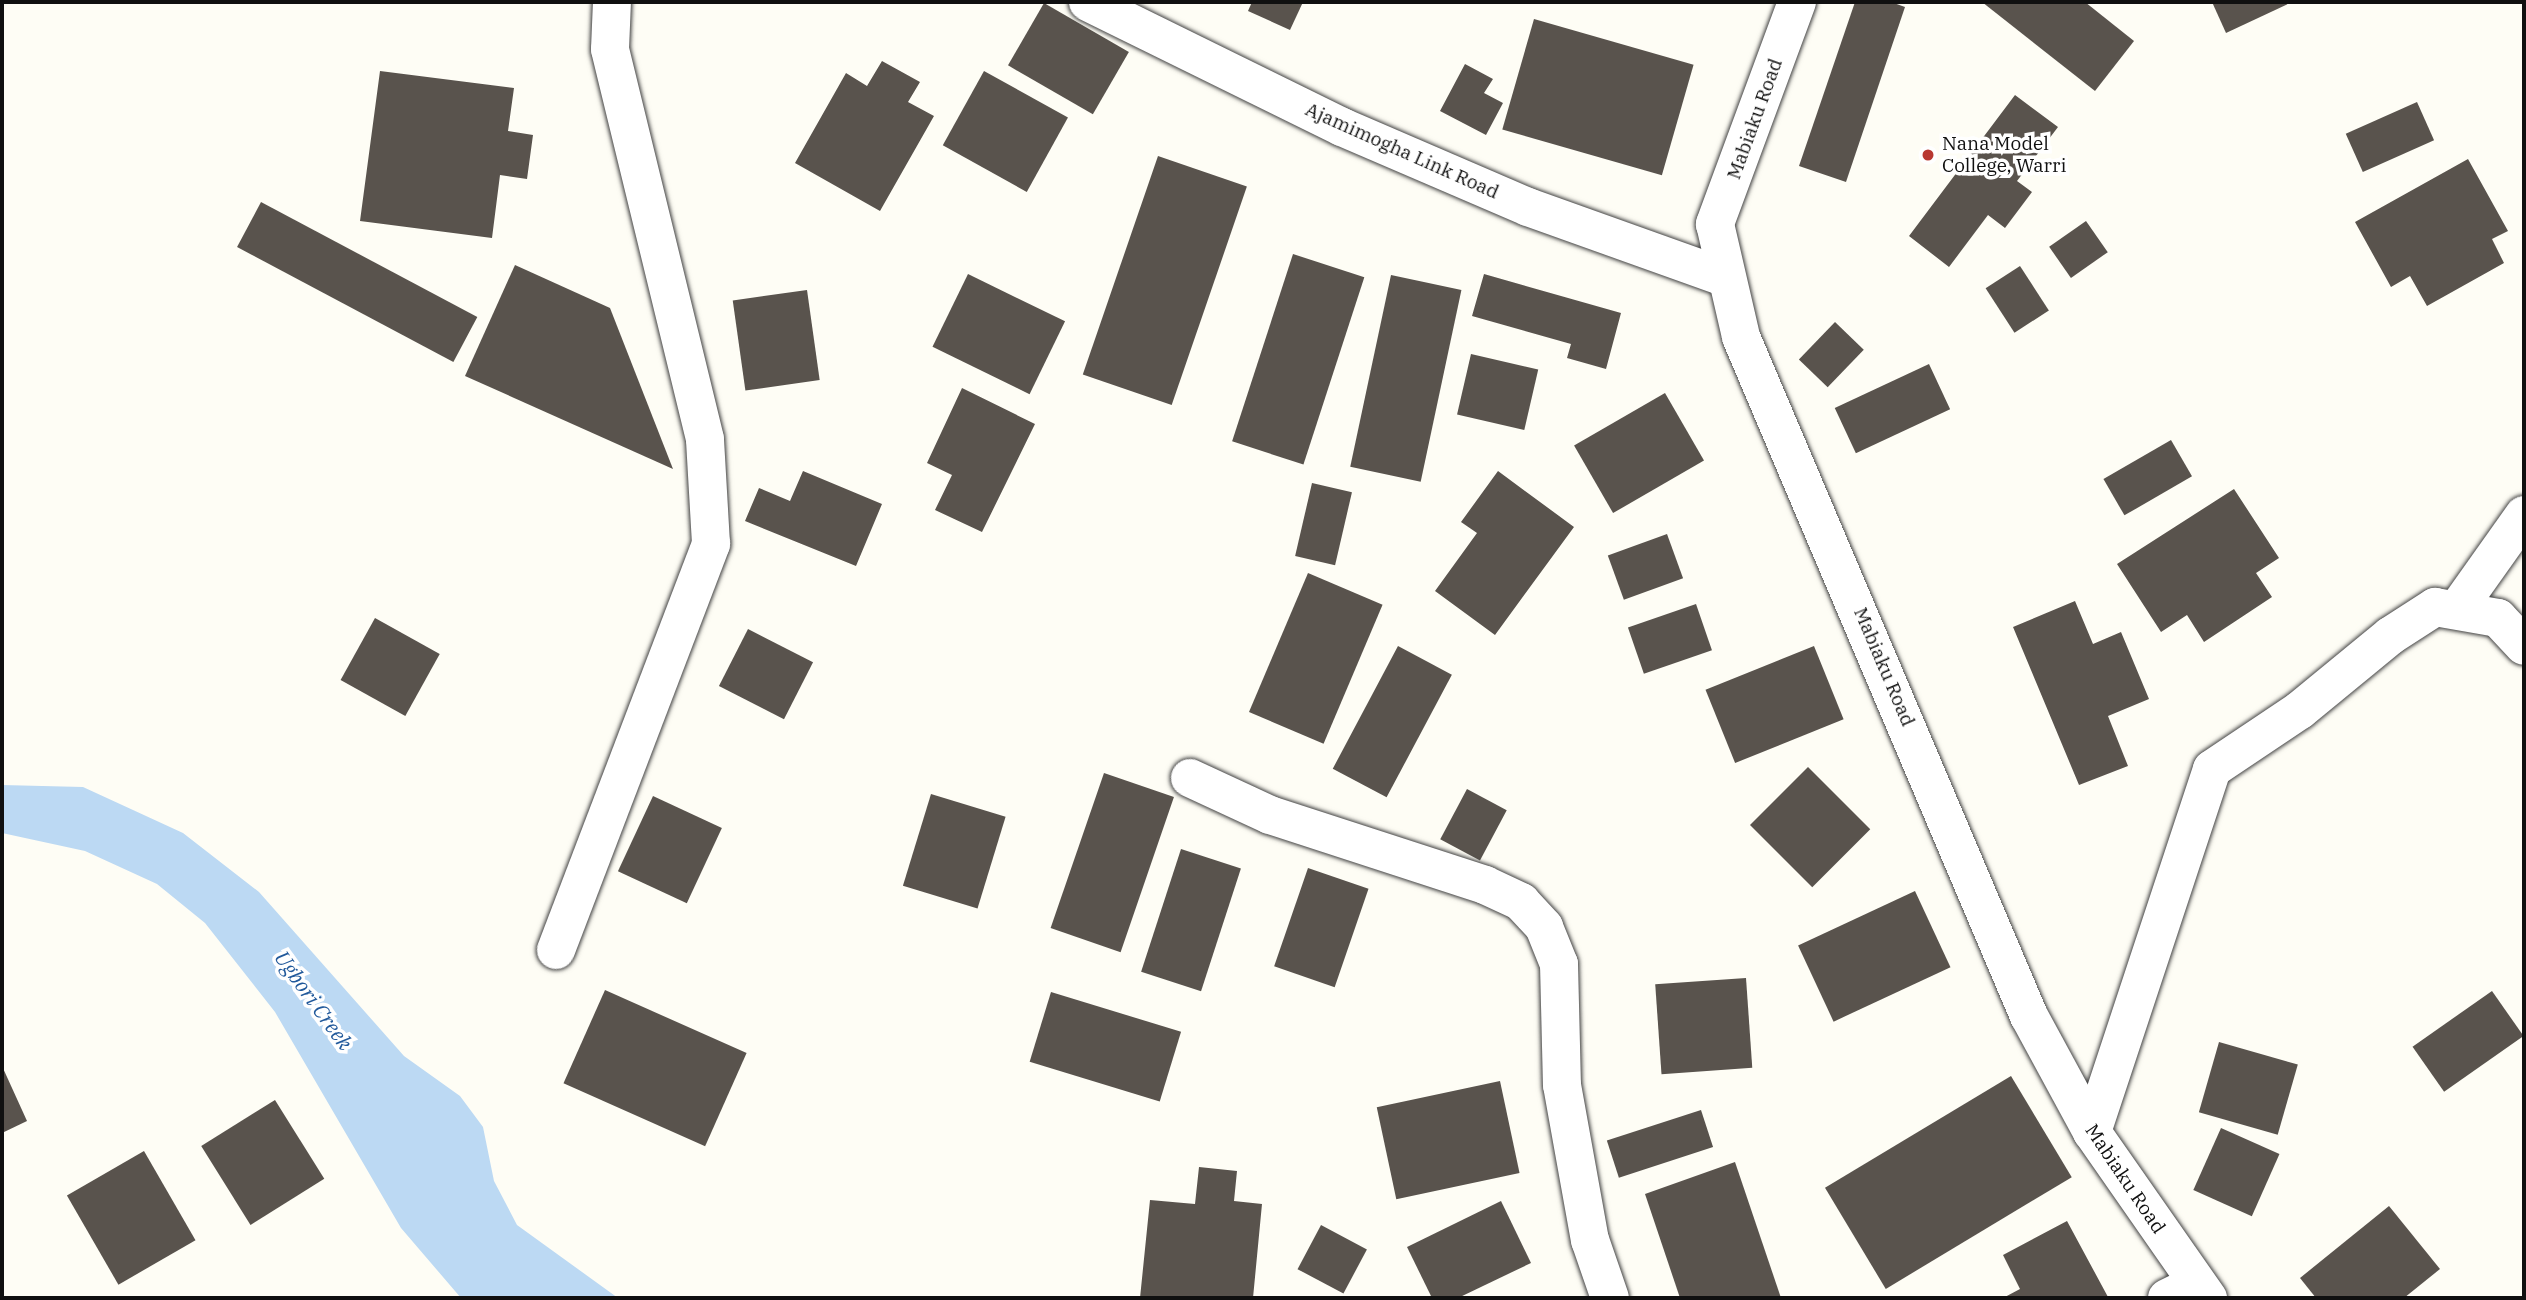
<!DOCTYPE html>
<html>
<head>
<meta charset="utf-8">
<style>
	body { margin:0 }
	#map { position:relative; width:2526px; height:1300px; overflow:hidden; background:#fefdf5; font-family:"IBM Plex Serif",serif }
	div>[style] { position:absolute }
	.water>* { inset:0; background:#bcd9f3 }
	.building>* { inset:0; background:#59534d; transform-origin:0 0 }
	.roads { filter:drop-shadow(0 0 2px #434343) drop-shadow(0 0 2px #434343) }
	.minor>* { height:38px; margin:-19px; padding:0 19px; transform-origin:19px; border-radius:19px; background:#fff }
	.dots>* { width:19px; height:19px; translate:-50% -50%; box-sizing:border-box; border:4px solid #fff; border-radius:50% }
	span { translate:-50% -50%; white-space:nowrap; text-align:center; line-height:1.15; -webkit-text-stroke:7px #fff; paint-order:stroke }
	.street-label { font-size:19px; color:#101010 }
	.poi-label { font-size:19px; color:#101010 }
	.left { translate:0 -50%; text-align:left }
	.water-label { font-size:21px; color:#21599b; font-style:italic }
	.frame { position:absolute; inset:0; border:4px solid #101010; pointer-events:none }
</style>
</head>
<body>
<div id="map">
	<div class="water">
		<i style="clip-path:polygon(2px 785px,83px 787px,183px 833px,259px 892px,404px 1056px,460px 1096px,483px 1127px,494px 1181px,517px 1225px,618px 1298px,461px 1298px,401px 1228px,275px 1012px,205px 923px,157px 884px,85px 851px,2px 833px)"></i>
	</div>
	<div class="building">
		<i style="clip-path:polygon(1252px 2px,1303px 2px,1290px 30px,1248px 11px)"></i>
		<i style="clip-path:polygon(1855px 2px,1891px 2px,1905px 7px,1846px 182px,1799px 166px)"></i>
		<i style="clip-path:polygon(1982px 2px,2085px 2px,2134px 41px,2095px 91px)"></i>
		<i style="clip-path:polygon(2212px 2px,2292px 2px,2226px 33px)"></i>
		<i style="left:1044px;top:3px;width:98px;height:72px;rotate:30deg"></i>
		<i style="left:1534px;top:19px;width:166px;height:115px;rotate:16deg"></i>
		<i style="clip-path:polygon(882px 61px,920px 82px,908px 102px,934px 116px,880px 211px,795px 163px,846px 73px,867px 86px)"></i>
		<i style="clip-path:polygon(1465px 64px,1493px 79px,1484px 93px,1503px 103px,1486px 135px,1440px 111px)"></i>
		<i style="clip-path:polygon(380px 71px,514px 88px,508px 131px,533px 135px,527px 179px,500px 175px,492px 238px,360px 221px)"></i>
		<i style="left:984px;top:71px;width:96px;height:85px;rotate:29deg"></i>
		<i style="clip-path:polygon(2015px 95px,2058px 127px,2017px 181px,2032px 192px,2005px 228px,1988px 215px,1949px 267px,1909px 236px)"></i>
		<i style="left:2417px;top:102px;width:42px;height:78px;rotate:66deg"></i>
		<i style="left:1158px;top:156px;width:94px;height:231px;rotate:19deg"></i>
		<i style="clip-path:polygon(2468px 159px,2508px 231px,2492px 239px,2504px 263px,2427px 306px,2410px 276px,2391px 287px,2355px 222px)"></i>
		<i style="left:261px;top:202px;width:245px;height:51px;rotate:28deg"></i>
		<i style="left:2086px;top:221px;width:38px;height:45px;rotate:55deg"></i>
		<i style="left:1293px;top:254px;width:75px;height:197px;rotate:18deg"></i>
		<i style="clip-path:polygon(515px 265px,610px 308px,673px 469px,465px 376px)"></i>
		<i style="left:2020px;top:266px;width:53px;height:41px;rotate:57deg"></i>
		<i style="left:968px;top:274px;width:108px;height:81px;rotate:26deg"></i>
		<i style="clip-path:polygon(1484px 274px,1621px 313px,1606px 369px,1567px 358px,1571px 344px,1472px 316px)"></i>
		<i style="left:1391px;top:275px;width:72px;height:196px;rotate:12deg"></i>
		<i style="left:807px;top:290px;width:91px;height:75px;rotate:82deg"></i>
		<i style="left:1835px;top:322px;width:40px;height:52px;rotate:44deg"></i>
		<i style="left:1471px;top:354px;width:69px;height:62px;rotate:13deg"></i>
		<i style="left:1929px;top:364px;width:50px;height:104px;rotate:65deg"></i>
		<i style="clip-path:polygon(962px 388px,1035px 424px,982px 532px,935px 510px,952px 475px,927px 463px)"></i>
		<i style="left:1665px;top:393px;width:78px;height:105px;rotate:60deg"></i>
		<i style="left:2171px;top:440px;width:42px;height:78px;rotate:60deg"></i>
		<i style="clip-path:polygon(803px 471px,882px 504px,856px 566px,745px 521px,759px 488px,790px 501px)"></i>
		<i style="clip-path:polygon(1498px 471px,1574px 527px,1495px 635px,1435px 591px,1477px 533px,1461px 522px)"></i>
		<i style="left:1312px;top:483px;width:41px;height:75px;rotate:13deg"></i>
		<i style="clip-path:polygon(2234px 489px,2279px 558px,2256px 573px,2272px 597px,2204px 642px,2187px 615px,2161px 632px,2117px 564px)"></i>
		<i style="left:1667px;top:534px;width:47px;height:63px;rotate:70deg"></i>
		<i style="left:1308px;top:573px;width:81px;height:151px;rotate:23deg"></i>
		<i style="clip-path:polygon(2075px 601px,2093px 644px,2121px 632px,2149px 699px,2108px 716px,2128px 766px,2079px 785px,2013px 627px)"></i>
		<i style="left:1696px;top:604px;width:49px;height:72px;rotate:71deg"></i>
		<i style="left:375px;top:618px;width:74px;height:71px;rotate:29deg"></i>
		<i style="left:748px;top:629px;width:73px;height:64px;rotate:27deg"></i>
		<i style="left:1398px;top:646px;width:61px;height:139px;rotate:28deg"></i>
		<i style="left:1814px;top:646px;width:79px;height:117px;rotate:68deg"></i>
		<i style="left:1808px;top:767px;width:88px;height:82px;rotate:45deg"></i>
		<i style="left:1104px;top:773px;width:74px;height:164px;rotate:19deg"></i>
		<i style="left:1467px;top:789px;width:45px;height:57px;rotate:28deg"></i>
		<i style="left:931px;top:794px;width:78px;height:96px;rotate:17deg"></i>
		<i style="left:653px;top:796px;width:76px;height:83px;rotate:25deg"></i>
		<i style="left:1181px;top:849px;width:63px;height:129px;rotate:18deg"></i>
		<i style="left:1308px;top:868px;width:64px;height:104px;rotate:19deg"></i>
		<i style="left:1915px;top:891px;width:84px;height:129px;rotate:65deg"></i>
		<i style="left:1746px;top:978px;width:90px;height:91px;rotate:86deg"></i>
		<i style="left:605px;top:990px;width:155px;height:102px;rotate:24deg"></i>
		<i style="left:2492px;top:991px;width:55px;height:97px;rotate:55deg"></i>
		<i style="left:1051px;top:992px;width:136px;height:73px;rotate:17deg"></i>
		<i style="left:2219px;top:1042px;width:82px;height:73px;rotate:16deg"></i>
		<i style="clip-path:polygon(2px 1066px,27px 1121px,2px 1133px)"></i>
		<i style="left:2011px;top:1076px;width:118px;height:217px;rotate:59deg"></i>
		<i style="left:1500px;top:1081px;width:94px;height:126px;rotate:78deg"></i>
		<i style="left:275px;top:1100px;width:93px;height:87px;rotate:58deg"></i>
		<i style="left:1701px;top:1110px;width:39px;height:99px;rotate:72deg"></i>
		<i style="left:2221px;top:1128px;width:64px;height:68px;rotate:24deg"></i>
		<i style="left:144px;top:1151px;width:103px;height:89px;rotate:60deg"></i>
		<i style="clip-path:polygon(1735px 1162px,1781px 1298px,1680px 1298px,1645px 1194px)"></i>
		<i style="clip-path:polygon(1199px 1167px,1237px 1171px,1234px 1201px,1262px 1204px,1253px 1298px,1140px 1298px,1150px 1200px,1195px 1204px)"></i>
		<i style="clip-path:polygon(1501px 1201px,1531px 1263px,1458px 1298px,1432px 1298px,1407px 1247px)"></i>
		<i style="clip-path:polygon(2389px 1206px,2440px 1269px,2404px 1298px,2316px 1298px,2300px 1278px)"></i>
		<i style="clip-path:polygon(2067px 1221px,2108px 1297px,2003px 1298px,2020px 1289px,2003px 1255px)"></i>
		<i style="left:1321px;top:1225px;width:52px;height:50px;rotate:28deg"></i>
	</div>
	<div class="roads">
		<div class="minor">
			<i style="left:1088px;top:2px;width:283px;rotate:26.2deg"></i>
			<i style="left:1342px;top:127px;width:202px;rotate:23.3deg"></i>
			<i style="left:1528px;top:207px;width:210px;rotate:19.7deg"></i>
			<i style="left:1797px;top:2px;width:237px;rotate:110.3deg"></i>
			<i style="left:1715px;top:224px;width:116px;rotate:77deg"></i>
			<i style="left:1741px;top:337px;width:738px;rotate:67.02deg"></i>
			<i style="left:2029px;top:1016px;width:132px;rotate:61.5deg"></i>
			<i style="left:2092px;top:1132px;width:203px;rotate:55.1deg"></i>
			<i style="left:2458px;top:608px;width:114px;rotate:-54.6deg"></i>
			<i style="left:1190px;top:778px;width:88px;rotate:24.8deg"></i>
			<i style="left:1270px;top:815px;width:226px;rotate:18deg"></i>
			<i style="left:1485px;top:885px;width:40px;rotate:25deg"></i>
			<i style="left:1521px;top:902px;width:34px;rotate:47deg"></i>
			<i style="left:1544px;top:927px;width:40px;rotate:68deg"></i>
			<i style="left:1559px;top:964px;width:121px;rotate:88.6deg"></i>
			<i style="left:1562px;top:1085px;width:158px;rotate:79.8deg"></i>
			<i style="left:1590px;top:1240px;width:61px;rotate:71deg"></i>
			<i style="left:556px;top:950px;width:435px;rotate:-69.1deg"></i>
			<i style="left:711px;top:544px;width:105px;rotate:-93.3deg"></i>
			<i style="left:705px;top:439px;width:401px;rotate:-103.7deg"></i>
			<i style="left:610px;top:49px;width:47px;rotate:-87.6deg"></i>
			<i style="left:2092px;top:1132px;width:382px;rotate:-71.7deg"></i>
			<i style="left:2212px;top:769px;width:106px;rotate:-33.8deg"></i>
			<i style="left:2300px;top:710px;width:117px;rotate:-39.4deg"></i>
			<i style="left:2390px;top:636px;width:54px;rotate:-32.8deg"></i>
			<i style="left:2435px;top:607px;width:64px;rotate:9.9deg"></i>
			<i style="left:2498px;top:618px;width:38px;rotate:47deg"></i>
			<i style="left:2167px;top:1298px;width:32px;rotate:-26deg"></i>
		</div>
	</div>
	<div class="dots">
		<i style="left:1928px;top:155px;background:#b83831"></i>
	</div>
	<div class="street-label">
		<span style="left:1755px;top:119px;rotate:-70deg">Mabiaku Road</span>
		<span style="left:1402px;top:151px;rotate:24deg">Ajamimogha Link Road</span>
		<span style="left:1884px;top:667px;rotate:67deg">Mabiaku Road</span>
		<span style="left:2125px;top:1179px;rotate:56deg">Mabiaku Road</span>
	</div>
	<div class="poi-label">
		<span class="left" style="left:1942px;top:155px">Nana Model<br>College, Warri</span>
	</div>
	<div class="water-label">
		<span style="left:314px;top:1000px;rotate:54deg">Ugbori Creek</span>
	</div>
	<div class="frame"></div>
</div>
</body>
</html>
